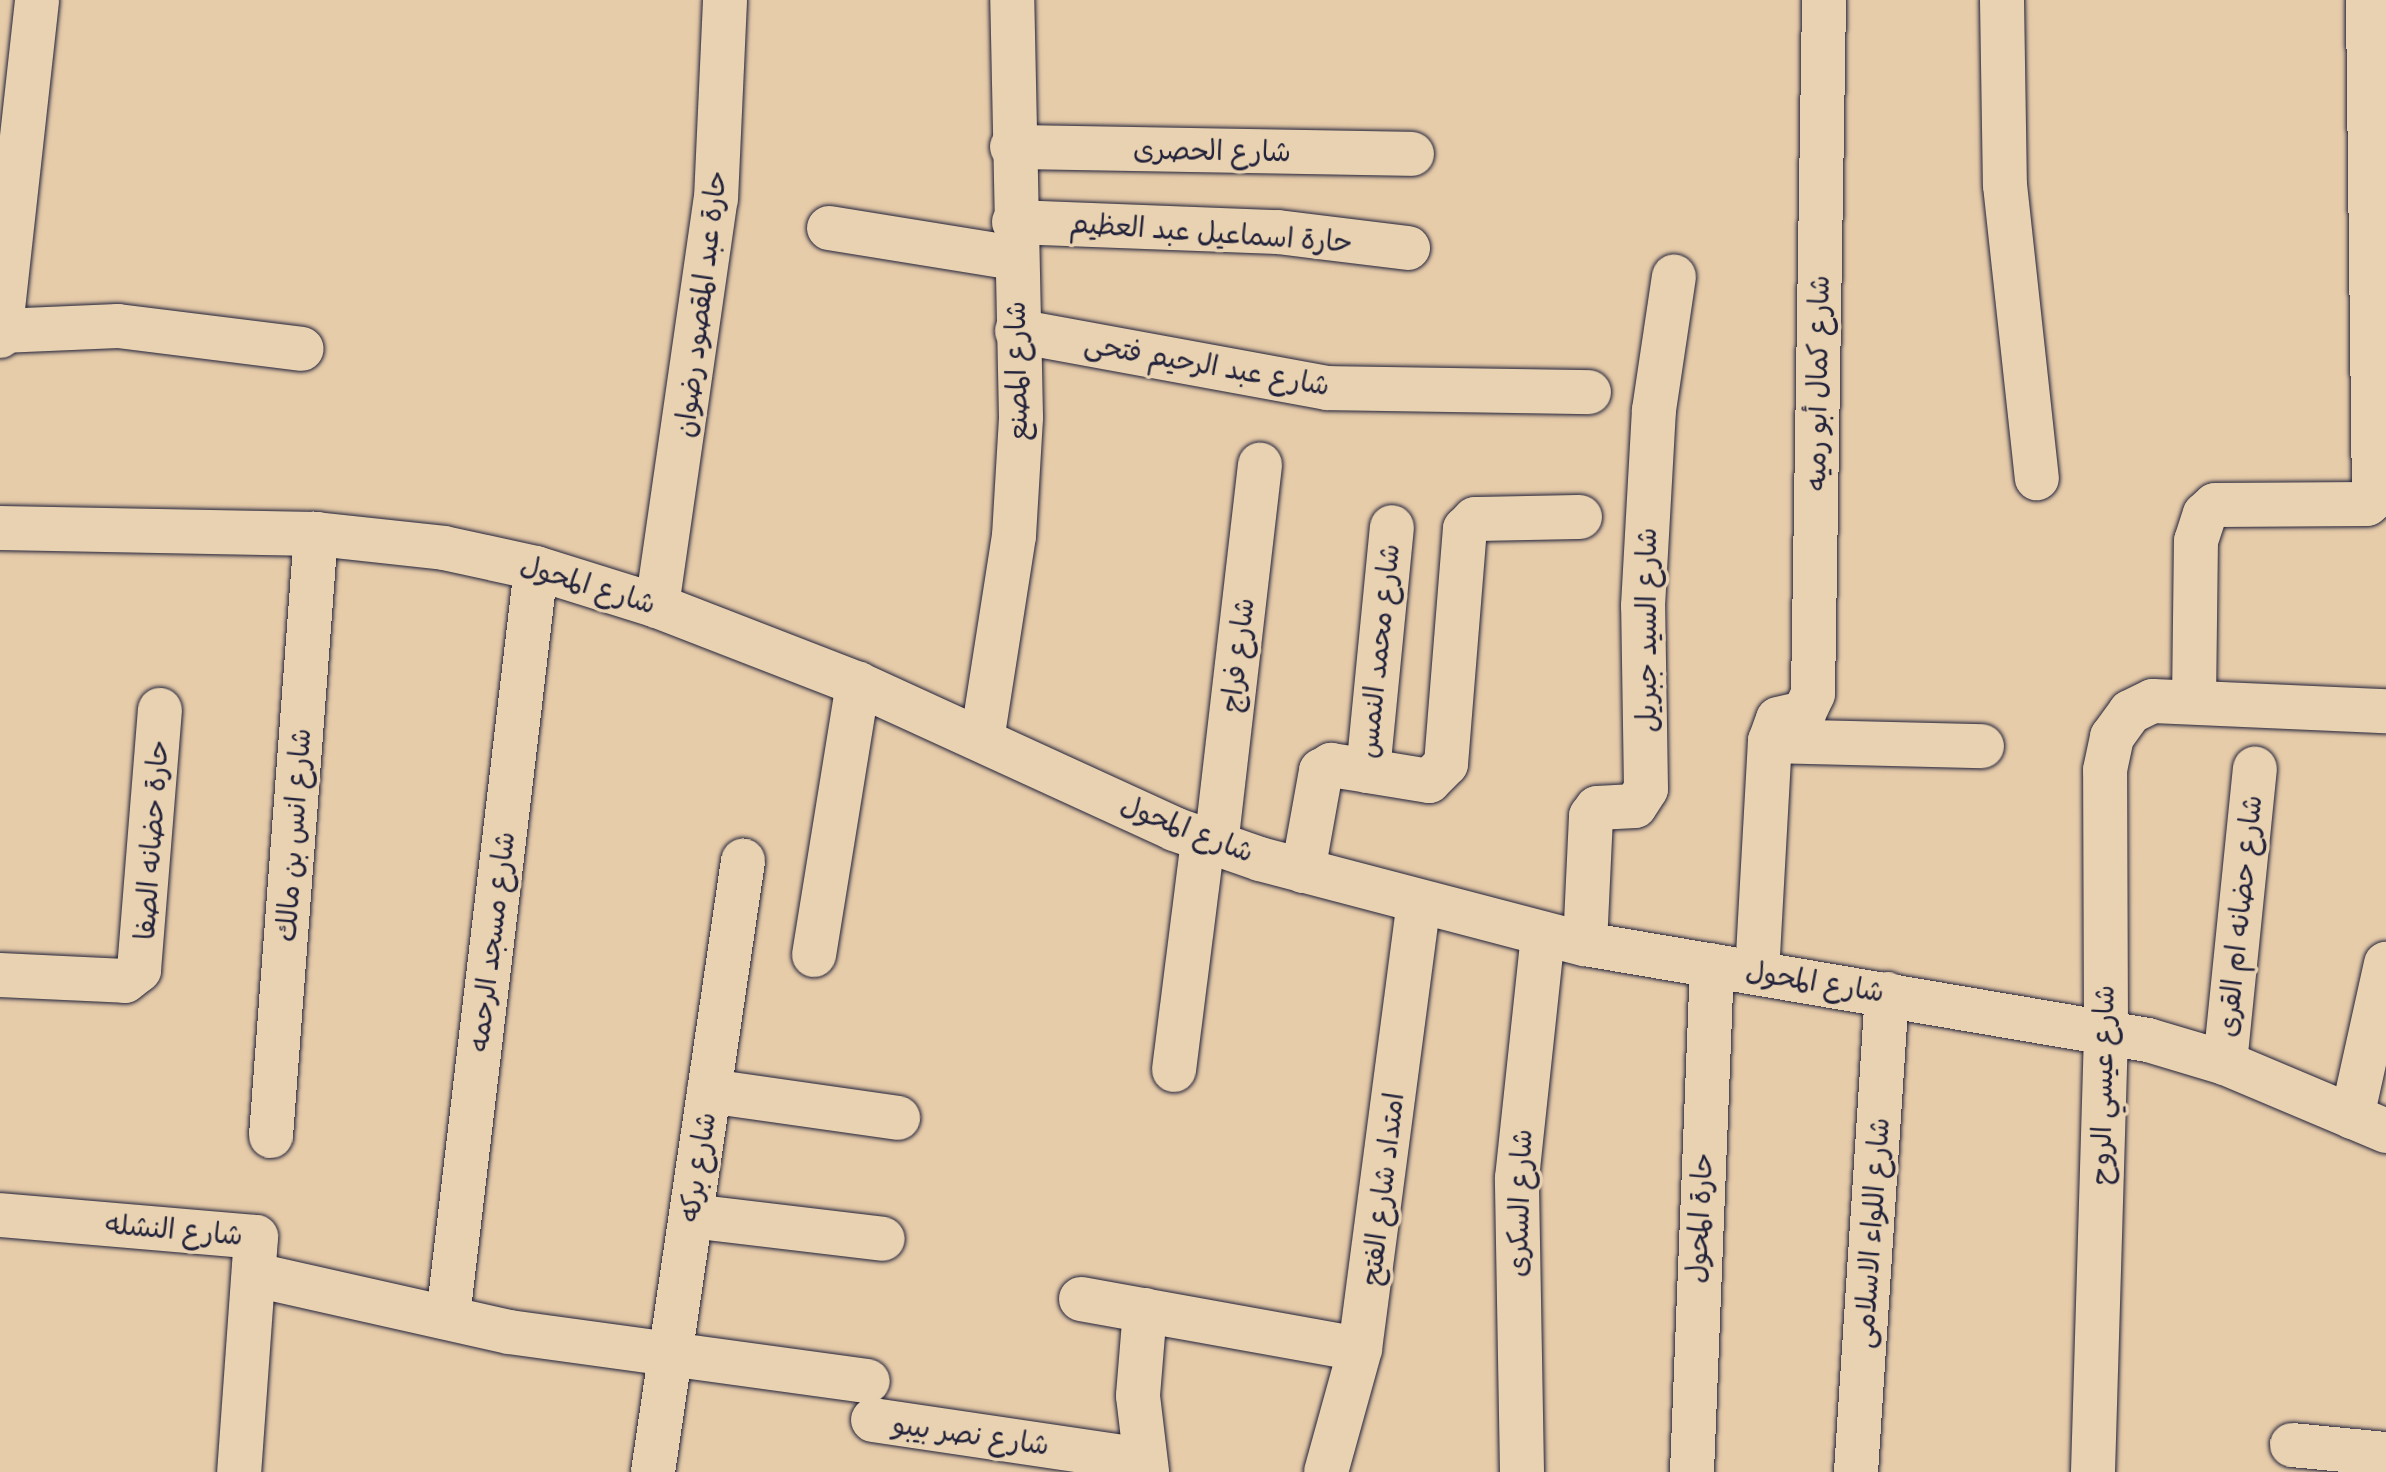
<!DOCTYPE html>
<html>
<head>
<meta charset="utf-8">
<style>
	body { margin:0 }
	#map { position:relative; width:2386px; height:1472px; overflow:hidden; background:#e7cca9; font-family:Sriracha,"Playpen Sans Arabic",sans-serif }
	div>[style] { position:absolute }
	.roads { filter:drop-shadow(0 0 2px #22223b) drop-shadow(0 0 2px #22223b) }
	.minor>* { height:44px; margin:-22px; padding:0 22px; transform-origin:22px; border-radius:22px; background:#e8d2b1 }
	span { translate:-50% -50%; white-space:nowrap; text-align:center; line-height:1.15; -webkit-text-stroke:7px #e8d2b1; paint-order:stroke }
	.street-label { font-size:28px; color:#22223b }
</style>
</head>
<body>
<div id="map">
	<div class="roads">
		<div class="minor">
			<i style="left:2002px;top:0;width:185px;rotate:89.1deg"></i>
			<i style="left:2005px;top:185px;width:295px;rotate:83.8deg"></i>
			<i style="left:1012px;top:147px;width:400px;rotate:1deg"></i>
			<i style="left:1014px;top:222px;width:264px;rotate:2.2deg"></i>
			<i style="left:1278px;top:232px;width:131px;rotate:7deg"></i>
			<i style="left:829px;top:228px;width:188px;rotate:9.2deg"></i>
			<i style="left:1px;top:331px;width:117px;rotate:-2.4deg"></i>
			<i style="left:118px;top:326px;width:185px;rotate:7.1deg"></i>
			<i style="left:1017px;top:331px;width:315px;rotate:10.4deg"></i>
			<i style="left:1327px;top:388px;width:262px;rotate:0.9deg"></i>
			<i style="left:0;top:336px;width:338px;rotate:-83.7deg"></i>
			<i style="left:0;top:528px;width:316px;rotate:1.1deg"></i>
			<i style="left:316px;top:534px;width:129px;rotate:6.2deg"></i>
			<i style="left:444px;top:548px;width:94px;rotate:12.3deg"></i>
			<i style="left:536px;top:568px;width:127px;rotate:17.4deg"></i>
			<i style="left:657px;top:606px;width:216px;rotate:21.2deg"></i>
			<i style="left:858px;top:684px;width:348px;rotate:24.6deg"></i>
			<i style="left:1174px;top:829px;width:91px;rotate:19.2deg"></i>
			<i style="left:1260px;top:859px;width:336px;rotate:14.7deg"></i>
			<i style="left:1585px;top:944px;width:571px;rotate:9.68deg"></i>
			<i style="left:2148px;top:1040px;width:80px;rotate:16.6deg"></i>
			<i style="left:2225px;top:1063px;width:175px;rotate:22.9deg"></i>
			<i style="left:657px;top:606px;width:411px;rotate:-81.8deg"></i>
			<i style="left:716px;top:199px;width:199px;rotate:-87.4deg"></i>
			<i style="left:2194px;top:702px;width:161px;rotate:-89.3deg"></i>
			<i style="left:2196px;top:541px;width:28px;rotate:-72deg"></i>
			<i style="left:2205px;top:514px;width:13px;rotate:-42deg"></i>
			<i style="left:2215px;top:505px;width:152px;rotate:-0.4deg"></i>
			<i style="left:2367px;top:504px;width:9px;rotate:-41deg"></i>
			<i style="left:2374px;top:498px;width:498px;rotate:-90.7deg"></i>
			<i style="left:982px;top:740px;width:206px;rotate:-81.1deg"></i>
			<i style="left:1014px;top:536px;width:119px;rotate:-86.6deg"></i>
			<i style="left:1021px;top:417px;width:417px;rotate:-91.2deg"></i>
			<i style="left:1770px;top:741px;width:212px;rotate:1.4deg"></i>
			<i style="left:1368px;top:771px;width:62px;rotate:9.3deg"></i>
			<i style="left:1429px;top:781px;width:24px;rotate:-45deg"></i>
			<i style="left:1446px;top:764px;width:236px;rotate:-85.4deg"></i>
			<i style="left:1465px;top:529px;width:14px;rotate:-45deg"></i>
			<i style="left:1475px;top:519px;width:105px;rotate:-1.1deg"></i>
			<i style="left:1216px;top:845px;width:383px;rotate:-83.4deg"></i>
			<i style="left:1303px;top:871px;width:102px;rotate:-79.8deg"></i>
			<i style="left:1321px;top:771px;width:12px;rotate:-31deg"></i>
			<i style="left:1331px;top:765px;width:37px;rotate:9deg"></i>
			<i style="left:1368px;top:771px;width:245px;rotate:-84.4deg"></i>
			<i style="left:1585px;top:944px;width:128px;rotate:-87.3deg"></i>
			<i style="left:1591px;top:816px;width:10px;rotate:-53deg"></i>
			<i style="left:1597px;top:808px;width:38px;rotate:-3deg"></i>
			<i style="left:1635px;top:806px;width:20px;rotate:-57deg"></i>
			<i style="left:1646px;top:789px;width:183px;rotate:-90.9deg"></i>
			<i style="left:1643px;top:606px;width:196px;rotate:-86.8deg"></i>
			<i style="left:1654px;top:410px;width:135px;rotate:-81.5deg"></i>
			<i style="left:814px;top:955px;width:275px;rotate:-80.8deg"></i>
			<i style="left:1757px;top:973px;width:232px;rotate:-86.8deg"></i>
			<i style="left:1770px;top:741px;width:23px;rotate:-70deg"></i>
			<i style="left:1778px;top:719px;width:27px;rotate:-13deg"></i>
			<i style="left:1804px;top:713px;width:21px;rotate:-65deg"></i>
			<i style="left:1813px;top:694px;width:694px;rotate:-89.09deg"></i>
			<i style="left:0;top:975px;width:125px;rotate:2.7deg"></i>
			<i style="left:125px;top:981px;width:18px;rotate:-38deg"></i>
			<i style="left:139px;top:970px;width:261px;rotate:-85.4deg"></i>
			<i style="left:2225px;top:1063px;width:296px;rotate:-84.2deg"></i>
			<i style="left:1174px;top:1070px;width:231px;rotate:-82.8deg"></i>
			<i style="left:709px;top:1091px;width:191px;rotate:8.1deg"></i>
			<i style="left:2352px;top:1117px;width:157px;rotate:-77.5deg"></i>
			<i style="left:271px;top:1136px;width:604px;rotate:-85.73deg"></i>
			<i style="left:0;top:1215px;width:257px;rotate:4.9deg"></i>
			<i style="left:256px;top:1237px;width:236px;rotate:94.1deg"></i>
			<i style="left:691px;top:1216px;width:193px;rotate:6.8deg"></i>
			<i style="left:256px;top:1275px;width:259px;rotate:12.7deg"></i>
			<i style="left:509px;top:1332px;width:362px;rotate:7.8deg"></i>
			<i style="left:1081px;top:1299px;width:283px;rotate:10.2deg"></i>
			<i style="left:1145px;top:1310px;width:86px;rotate:94.7deg"></i>
			<i style="left:1138px;top:1396px;width:77px;rotate:83.2deg"></i>
			<i style="left:448px;top:1317px;width:754px;rotate:-83.3deg"></i>
			<i style="left:873px;top:1420px;width:275px;rotate:8.4deg"></i>
			<i style="left:2292px;top:1445px;width:94px;rotate:5.5deg"></i>
			<i style="left:653px;top:1472px;width:618px;rotate:-81.62deg"></i>
			<i style="left:1326px;top:1472px;width:128px;rotate:-74.5deg"></i>
			<i style="left:1360px;top:1349px;width:451px;rotate:-82.5deg"></i>
			<i style="left:1522px;top:1472px;width:294px;rotate:-91deg"></i>
			<i style="left:1517px;top:1178px;width:245px;rotate:-83.9deg"></i>
			<i style="left:1692px;top:1472px;width:507px;rotate:-87.74deg"></i>
			<i style="left:1856px;top:1472px;width:479px;rotate:-86.3deg"></i>
			<i style="left:2093px;top:1472px;width:442px;rotate:-88.3deg"></i>
			<i style="left:2106px;top:1030px;width:260px;rotate:-90.2deg"></i>
			<i style="left:2105px;top:770px;width:34px;rotate:-78deg"></i>
			<i style="left:2112px;top:737px;width:31px;rotate:-54deg"></i>
			<i style="left:2130px;top:712px;width:25px;rotate:-26deg"></i>
			<i style="left:2153px;top:701px;width:233px;rotate:2.5deg"></i>
		</div>
	</div>
	<div class="street-label">
		<span style="left:1212px;top:151px;rotate:1deg">شارع الحصرى</span>
		<span style="left:1211px;top:233px;rotate:4deg">حارة اسماعيل عبد العظيم</span>
		<span style="left:701px;top:304px;rotate:-83deg">حارة عبد المقصود رضوان</span>
		<span style="left:1207px;top:365px;rotate:10deg">شارع عبد الرحيم فتحى</span>
		<span style="left:1017px;top:371px;rotate:-91deg">شارع المصنع</span>
		<span style="left:1818px;top:383px;rotate:-89deg">شارع كمال أبو رميه</span>
		<span style="left:588px;top:585px;rotate:17deg">شارع المحول</span>
		<span style="left:1647px;top:630px;rotate:-90deg">شارع السيد جبريل</span>
		<span style="left:1379px;top:651px;rotate:-84deg">شارع محمد النمس</span>
		<span style="left:1238px;top:655px;rotate:-83deg">شارع فراج</span>
		<span style="left:1187px;top:829px;rotate:21deg">شارع المحول</span>
		<span style="left:294px;top:835px;rotate:-86deg">شارع انس بن مالك</span>
		<span style="left:152px;top:840px;rotate:-86deg">حارة حضانه الصفا</span>
		<span style="left:2240px;top:916px;rotate:-84deg">شارع حضانه ام القرى</span>
		<span style="left:492px;top:942px;rotate:-83deg">شارع مسجد الرحمه</span>
		<span style="left:1815px;top:982px;rotate:9deg">شارع المحول</span>
		<span style="left:2103px;top:1085px;rotate:-89deg">شارع عيسي الروح</span>
		<span style="left:698px;top:1167px;rotate:-81deg">شارع بركه</span>
		<span style="left:1383px;top:1189px;rotate:-83deg">امتداد شارع الفتح</span>
		<span style="left:1520px;top:1203px;rotate:-88deg">شارع السكرى</span>
		<span style="left:1700px;top:1218px;rotate:-87deg">حارة المحول</span>
		<span style="left:174px;top:1230px;rotate:5deg">شارع النشله</span>
		<span style="left:1872px;top:1233px;rotate:-86deg">شارع اللواء الاسلامى</span>
		<span style="left:971px;top:1435px;rotate:8deg">شارع نصر بيبو</span>
	</div>
</div>
</body>
</html>
